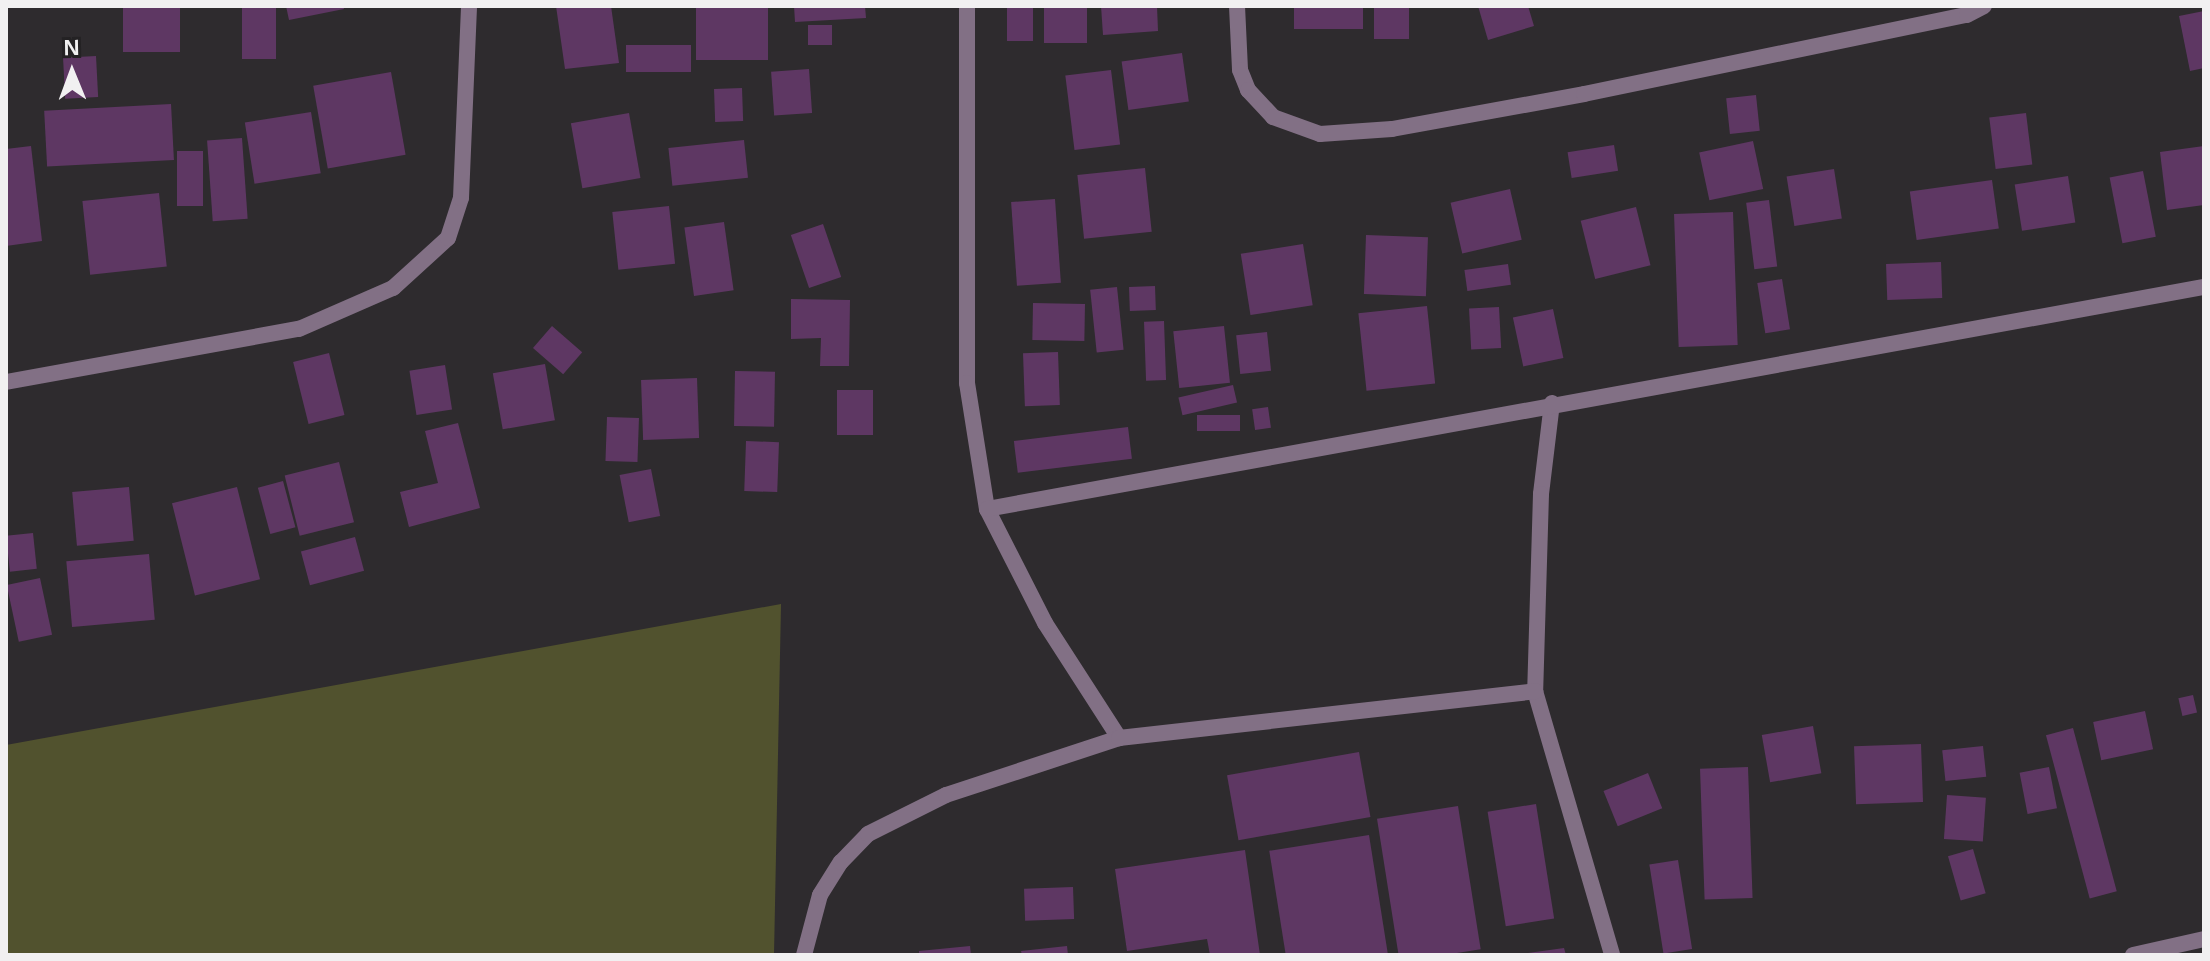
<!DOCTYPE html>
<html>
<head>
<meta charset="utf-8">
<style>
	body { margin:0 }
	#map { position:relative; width:2210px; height:961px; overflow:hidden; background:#2e2b2e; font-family:Helvetica,sans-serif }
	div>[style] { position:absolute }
	.green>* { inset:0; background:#51522e }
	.building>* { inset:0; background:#5e3763; transform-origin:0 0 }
	.minor>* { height:16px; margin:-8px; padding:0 8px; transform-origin:8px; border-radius:8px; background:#827085 }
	span { translate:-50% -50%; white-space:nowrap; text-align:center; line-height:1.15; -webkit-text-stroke:6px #242224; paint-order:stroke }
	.frame { position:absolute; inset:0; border:8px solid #f1f0f1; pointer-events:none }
	.north { position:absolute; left:32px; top:32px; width:80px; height:80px; -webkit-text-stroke:6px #242224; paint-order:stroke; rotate:359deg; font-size:22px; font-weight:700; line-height:32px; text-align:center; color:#f1f0f1 }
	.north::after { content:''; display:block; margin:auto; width:28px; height:36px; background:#f1f0f1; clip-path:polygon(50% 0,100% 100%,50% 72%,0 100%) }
</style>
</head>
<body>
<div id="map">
	<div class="green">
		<i style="clip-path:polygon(781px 604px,774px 955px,6px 955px,6px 745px)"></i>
	</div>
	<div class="building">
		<i style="left:123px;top:6px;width:57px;height:46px"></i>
		<i style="left:242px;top:6px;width:34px;height:53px"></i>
		<i style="clip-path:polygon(286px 6px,343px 6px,344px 9px,289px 20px)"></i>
		<i style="clip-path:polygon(556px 6px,611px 6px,619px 63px,565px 69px)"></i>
		<i style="left:696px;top:6px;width:72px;height:54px"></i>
		<i style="clip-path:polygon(794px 6px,865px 6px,866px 18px,795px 22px)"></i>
		<i style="left:1007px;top:6px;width:26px;height:35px"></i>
		<i style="left:1044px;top:6px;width:43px;height:37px"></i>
		<i style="clip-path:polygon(1101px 6px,1157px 6px,1158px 31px,1103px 35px)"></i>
		<i style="left:1294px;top:6px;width:69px;height:23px"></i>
		<i style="left:1374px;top:6px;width:35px;height:33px"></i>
		<i style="clip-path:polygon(1478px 6px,1528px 6px,1534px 26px,1488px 40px)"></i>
		<i style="clip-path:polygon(2204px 11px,2204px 68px,2190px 71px,2179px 16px)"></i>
		<i style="left:808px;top:25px;width:24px;height:20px"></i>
		<i style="left:691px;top:45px;width:27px;height:65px;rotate:90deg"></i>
		<i style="left:1182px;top:53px;width:49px;height:61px;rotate:82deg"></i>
		<i style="left:96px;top:56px;width:41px;height:33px;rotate:87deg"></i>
		<i style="left:809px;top:69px;width:44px;height:38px;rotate:86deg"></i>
		<i style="left:1111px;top:70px;width:75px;height:46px;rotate:83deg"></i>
		<i style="left:391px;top:72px;width:84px;height:79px;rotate:80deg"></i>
		<i style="left:742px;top:88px;width:33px;height:28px;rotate:88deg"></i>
		<i style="left:1756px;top:95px;width:36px;height:30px;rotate:84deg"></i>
		<i style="left:171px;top:104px;width:56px;height:127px;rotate:87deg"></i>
		<i style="left:311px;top:112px;width:62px;height:67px;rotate:81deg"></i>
		<i style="left:629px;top:113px;width:66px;height:59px;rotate:80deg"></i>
		<i style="left:2026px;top:113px;width:52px;height:37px;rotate:83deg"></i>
		<i style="left:242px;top:138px;width:81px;height:35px;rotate:86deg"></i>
		<i style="left:744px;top:140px;width:38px;height:76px;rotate:84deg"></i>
		<i style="left:1753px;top:141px;width:49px;height:55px;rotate:78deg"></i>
		<i style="left:1614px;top:145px;width:26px;height:47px;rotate:81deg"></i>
		<i style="clip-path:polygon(31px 146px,42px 241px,6px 246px,6px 149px)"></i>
		<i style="clip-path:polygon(2204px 146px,2204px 205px,2167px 210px,2160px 152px)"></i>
		<i style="left:177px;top:151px;width:26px;height:55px"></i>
		<i style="left:1145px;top:168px;width:64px;height:68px;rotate:84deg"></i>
		<i style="left:1834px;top:169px;width:50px;height:48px;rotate:81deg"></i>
		<i style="left:2143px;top:171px;width:67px;height:34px;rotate:79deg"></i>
		<i style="left:2068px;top:176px;width:47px;height:54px;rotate:81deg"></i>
		<i style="left:1992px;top:180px;width:49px;height:83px;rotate:82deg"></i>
		<i style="left:1510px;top:189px;width:52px;height:61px;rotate:77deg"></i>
		<i style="left:159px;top:193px;width:74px;height:77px;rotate:84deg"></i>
		<i style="left:1055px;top:199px;width:84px;height:44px;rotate:86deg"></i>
		<i style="left:1769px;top:200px;width:67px;height:23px;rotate:83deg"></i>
		<i style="left:669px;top:206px;width:58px;height:57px;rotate:84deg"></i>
		<i style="left:1636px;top:207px;width:60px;height:57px;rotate:76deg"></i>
		<i style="left:1733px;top:212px;width:133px;height:59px;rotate:88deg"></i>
		<i style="left:724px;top:222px;width:69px;height:40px;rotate:82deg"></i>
		<i style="left:823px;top:224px;width:56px;height:34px;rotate:71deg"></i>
		<i style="left:1366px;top:235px;width:62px;height:59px;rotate:2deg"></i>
		<i style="left:1303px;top:244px;width:62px;height:63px;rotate:81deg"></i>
		<i style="left:1941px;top:262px;width:36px;height:55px;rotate:88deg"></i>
		<i style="left:1508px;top:264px;width:21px;height:44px;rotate:82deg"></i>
		<i style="left:1782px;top:279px;width:51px;height:25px;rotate:81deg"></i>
		<i style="left:1155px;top:286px;width:24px;height:26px;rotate:88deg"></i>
		<i style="left:1117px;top:287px;width:63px;height:27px;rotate:84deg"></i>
		<i style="clip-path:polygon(791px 299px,850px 300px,849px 366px,820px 366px,821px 338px,791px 339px)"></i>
		<i style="left:1033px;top:303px;width:52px;height:37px;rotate:1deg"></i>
		<i style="left:1427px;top:306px;width:78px;height:69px;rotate:84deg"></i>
		<i style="left:1499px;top:307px;width:41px;height:30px;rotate:87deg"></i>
		<i style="left:1553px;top:309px;width:50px;height:41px;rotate:78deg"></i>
		<i style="left:1164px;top:321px;width:59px;height:20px;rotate:88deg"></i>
		<i style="left:552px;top:326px;width:40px;height:29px;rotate:41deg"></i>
		<i style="left:1224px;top:326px;width:57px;height:51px;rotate:84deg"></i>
		<i style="left:1267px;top:332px;width:39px;height:31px;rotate:84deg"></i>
		<i style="left:1058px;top:352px;width:53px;height:35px;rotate:88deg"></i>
		<i style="left:329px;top:353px;width:64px;height:37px;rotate:76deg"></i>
		<i style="left:545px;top:364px;width:57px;height:53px;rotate:80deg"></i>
		<i style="left:445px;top:365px;width:45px;height:36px;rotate:81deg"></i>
		<i style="left:735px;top:371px;width:40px;height:55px;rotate:1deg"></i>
		<i style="left:697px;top:378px;width:60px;height:56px;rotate:88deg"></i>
		<i style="left:1233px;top:385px;width:18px;height:56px;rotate:77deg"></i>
		<i style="left:837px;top:390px;width:36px;height:45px"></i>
		<i style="left:1268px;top:407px;width:21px;height:16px;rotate:82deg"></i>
		<i style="left:1240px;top:415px;width:16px;height:43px;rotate:90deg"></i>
		<i style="left:607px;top:417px;width:32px;height:44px;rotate:2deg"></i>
		<i style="clip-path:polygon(458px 423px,480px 508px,409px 527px,400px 492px,438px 483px,425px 431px)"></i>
		<i style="left:1128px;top:427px;width:32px;height:115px;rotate:83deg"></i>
		<i style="left:746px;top:441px;width:33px;height:50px;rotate:2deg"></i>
		<i style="left:339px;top:462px;width:62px;height:56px;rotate:76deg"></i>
		<i style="left:651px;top:469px;width:48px;height:32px;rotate:79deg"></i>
		<i style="left:283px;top:481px;width:48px;height:26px;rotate:75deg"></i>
		<i style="left:129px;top:487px;width:54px;height:57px;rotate:85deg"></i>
		<i style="left:237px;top:487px;width:95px;height:67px;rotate:76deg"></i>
		<i style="left:33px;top:533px;width:36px;height:27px;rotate:84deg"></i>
		<i style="left:355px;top:537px;width:35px;height:56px;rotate:75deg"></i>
		<i style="left:149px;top:554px;width:66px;height:83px;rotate:85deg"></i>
		<i style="left:40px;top:578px;width:58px;height:34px;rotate:78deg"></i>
		<i style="left:2193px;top:695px;width:18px;height:15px;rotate:77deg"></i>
		<i style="left:2145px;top:711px;width:39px;height:53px;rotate:78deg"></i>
		<i style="left:1813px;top:726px;width:48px;height:52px;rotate:80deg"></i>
		<i style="left:2073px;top:728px;width:169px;height:28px;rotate:75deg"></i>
		<i style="left:1921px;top:744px;width:58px;height:67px;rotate:88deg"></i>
		<i style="left:1983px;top:746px;width:31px;height:41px;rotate:84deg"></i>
		<i style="left:1359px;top:752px;width:66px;height:134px;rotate:80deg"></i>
		<i style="left:1748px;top:767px;width:131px;height:48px;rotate:88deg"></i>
		<i style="left:2049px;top:767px;width:42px;height:30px;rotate:79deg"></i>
		<i style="left:1648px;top:773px;width:38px;height:48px;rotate:68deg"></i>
		<i style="left:1947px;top:795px;width:39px;height:44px;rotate:4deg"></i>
		<i style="left:1536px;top:804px;width:116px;height:49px;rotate:81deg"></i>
		<i style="left:1458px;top:806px;width:145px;height:82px;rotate:81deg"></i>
		<i style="left:1369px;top:835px;width:121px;height:101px;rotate:81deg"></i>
		<i style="left:1973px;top:849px;width:46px;height:26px;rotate:74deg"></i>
		<i style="clip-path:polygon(1245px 850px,1260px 955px,1210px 955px,1207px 939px,1127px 951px,1115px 869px)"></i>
		<i style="left:1678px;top:860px;width:90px;height:29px;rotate:81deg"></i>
		<i style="left:1073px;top:887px;width:32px;height:49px;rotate:88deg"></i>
		<i style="clip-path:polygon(970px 946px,971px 955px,919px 955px,919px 951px)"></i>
		<i style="clip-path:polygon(1067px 946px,1068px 955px,1022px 955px,1021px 951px)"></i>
		<i style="clip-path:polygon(1564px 948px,1566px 955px,1528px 955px,1528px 953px)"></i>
	</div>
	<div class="minor">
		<i style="left:967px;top:6px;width:377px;rotate:90deg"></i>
		<i style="left:967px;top:383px;width:128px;rotate:81deg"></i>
		<i style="left:987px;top:509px;width:128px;rotate:63deg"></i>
		<i style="left:1045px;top:623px;width:137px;rotate:57.2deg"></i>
		<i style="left:1237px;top:6px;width:64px;rotate:87.3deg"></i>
		<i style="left:1240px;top:70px;width:22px;rotate:68deg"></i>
		<i style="left:1248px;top:90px;width:37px;rotate:47deg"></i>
		<i style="left:1273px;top:117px;width:50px;rotate:19.9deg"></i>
		<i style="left:1320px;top:134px;width:72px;rotate:-4deg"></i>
		<i style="left:1392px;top:129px;width:195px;rotate:-10.3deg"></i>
		<i style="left:1584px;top:94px;width:391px;rotate:-11.7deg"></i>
		<i style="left:1967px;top:15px;width:19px;rotate:-28deg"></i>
		<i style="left:6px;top:382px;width:298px;rotate:-10.3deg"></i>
		<i style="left:299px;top:329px;width:103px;rotate:-23.6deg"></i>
		<i style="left:393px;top:288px;width:74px;rotate:-42.3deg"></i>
		<i style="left:448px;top:238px;width:42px;rotate:-72deg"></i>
		<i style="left:461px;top:198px;width:192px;rotate:-87.6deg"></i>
		<i style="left:1552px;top:403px;width:92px;rotate:96.9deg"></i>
		<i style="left:1541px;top:494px;width:197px;rotate:91.7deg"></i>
		<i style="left:1535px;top:691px;width:275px;rotate:73.7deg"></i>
		<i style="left:987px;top:509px;width:1237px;rotate:-10.34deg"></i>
		<i style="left:804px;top:955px;width:62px;rotate:-75.1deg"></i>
		<i style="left:820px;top:895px;width:39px;rotate:-58deg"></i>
		<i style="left:841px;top:862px;width:39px;rotate:-46deg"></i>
		<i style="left:868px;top:834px;width:87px;rotate:-26.6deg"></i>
		<i style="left:946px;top:795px;width:182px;rotate:-18.2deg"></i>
		<i style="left:1119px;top:738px;width:419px;rotate:-6.4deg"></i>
		<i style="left:2133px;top:955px;width:73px;rotate:-12.7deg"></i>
	</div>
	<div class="frame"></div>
	<div class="north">N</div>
</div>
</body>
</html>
